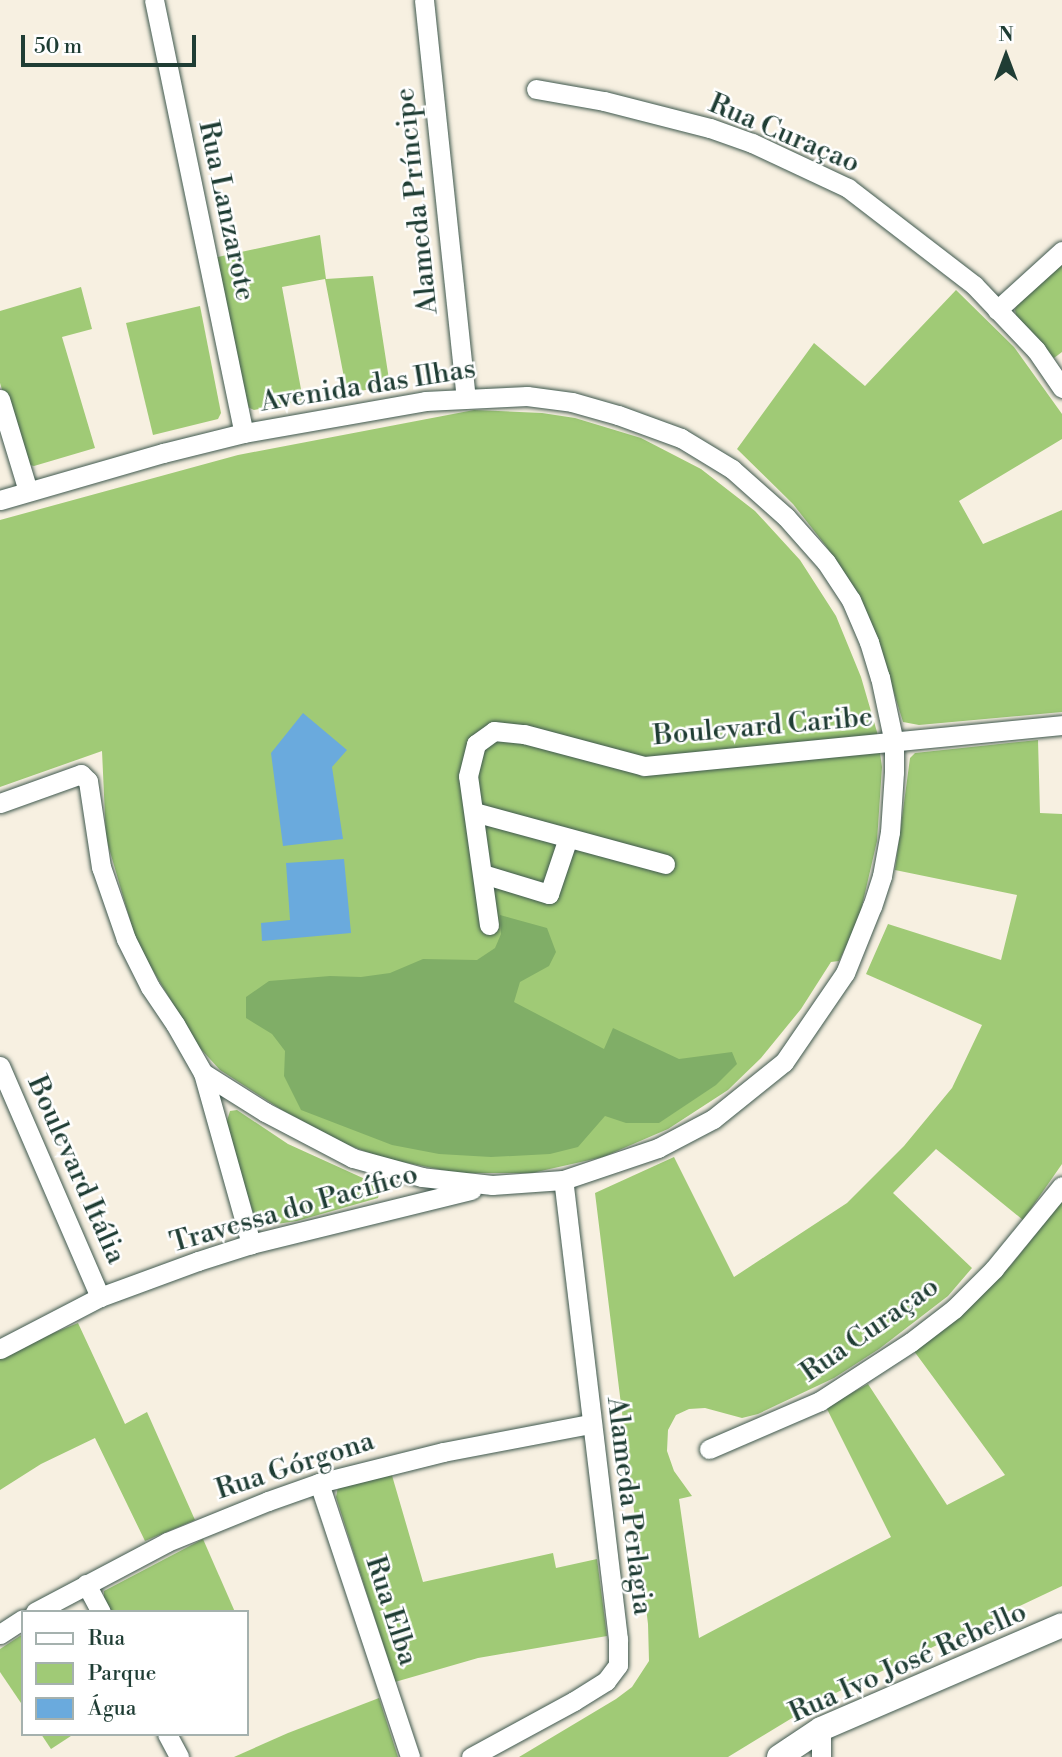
<!DOCTYPE html>
<html>
<head>
<meta charset="utf-8">
<style>
	body { margin:0 }
	#map { position:relative; width:1062px; height:1757px; overflow:hidden; background:#f7f0e1; font-family:"Libre Bodoni",serif }
	div>[style] { position:absolute }
	.green>* { inset:0; background:#a0ca76 }
	.forest>* { inset:0; background:#80ae67 }
	.water>* { inset:0; background:#6aaadd }
	.roads { filter:drop-shadow(0 0 2px #3f584e) drop-shadow(0 0 2px #3f584e) }
	.minor>* { height:19px; margin:-9.5px; padding:0 9.5px; transform-origin:9.5px; border-radius:9.5px; background:#fff }
	.tertiary>* { height:24px; margin:-12px; padding:0 12px; transform-origin:12px; border-radius:12px; background:#fff }
	span { translate:-50% -50%; white-space:nowrap; text-align:center; line-height:1.15; -webkit-text-stroke:5px #fff; paint-order:stroke }
	.street-label { font-size:28px; color:#1f3d34 }
	.legend { position:absolute; left:21px; top:1610px; width:228px; height:126px; box-sizing:border-box; background:#fff; border:2px solid #a5b1ae; margin:0; padding:9px 12px; list-style:none; font-size:21px; color:#1f3d34 }
	.legend li { display:flex; align-items:center; gap:14px; height:35px }
	.legend b { width:35px; border:2px solid #a5b1ae }
	.north { position:absolute; left:971px; top:21px; width:70px; height:70px; -webkit-text-stroke:5px #fff; paint-order:stroke; rotate:0deg; font-size:19px; font-weight:700; line-height:28px; text-align:center; color:#1f3d34 }
	.north::after { content:''; display:block; margin:auto; width:24px; height:32px; background:#1f3d34; clip-path:polygon(50% 0,100% 100%,50% 72%,0 100%) }
	.scale { position:absolute; left:21px; top:35px; width:175px; height:32px; box-sizing:border-box; border:4px solid #1f3d34; border-top:0; padding-left:9px; font-size:21px; line-height:24px; white-space:nowrap; color:#1f3d34; -webkit-text-stroke:5px #fff; paint-order:stroke }
</style>
</head>
<body>
<div id="map">
	<div class="green">
		<i style="clip-path:polygon(320px 235px,326px 279px,373px 276px,390px 386px,347px 393px,325px 279px,282px 287px,303px 400px,254px 410px,245px 406px,213px 258px)"></i>
		<i style="clip-path:polygon(1062px 265px,1062px 352px,1054px 358px,1016px 316px,1015px 309px,1019px 302px)"></i>
		<i style="clip-path:polygon(81px 287px,92px 329px,62px 337px,95px 448px,34px 466px,26px 464px,22px 457px,0 383px,0 311px)"></i>
		<i style="clip-path:polygon(956px 290px,1014px 347px,1062px 414px,1062px 439px,959px 501px,983px 544px,1062px 510px,1062px 712px,919px 725px,903px 722px,876px 634px,855px 591px,826px 546px,793px 504px,737px 449px,814px 343px,865px 386px)"></i>
		<i style="clip-path:polygon(200px 306px,221px 413px,218px 419px,153px 435px,126px 323px)"></i>
		<i style="clip-path:polygon(474px 410px,542px 413px,575px 418px,641px 438px,701px 469px,755px 511px,800px 560px,836px 616px,861px 677px,877px 732px,882px 767px,877px 841px,859px 919px,839px 961px,831px 962px,801px 1009px,761px 1058px,728px 1090px,668px 1129px,603px 1157px,532px 1173px,457px 1173px,383px 1158px,348px 1145px,282px 1110px,220px 1070px,199px 1047px,137px 944px,106px 838px,102px 751px,0 787px,0 520px,238px 455px)"></i>
		<i style="clip-path:polygon(1038px 740px,1040px 813px,1062px 814px,1062px 1164px,1023px 1220px,936px 1149px,893px 1193px,972px 1268px,948px 1296px,879px 1349px,834px 1378px,758px 1414px,742px 1418px,705px 1408px,689px 1409px,676px 1415px,668px 1430px,667px 1451px,674px 1471px,692px 1496px,679px 1499px,699px 1638px,891px 1537px,826px 1407px,868px 1384px,947px 1505px,1005px 1475px,914px 1351px,1011px 1265px,1062px 1201px,1062px 1586px,825px 1698px,728px 1757px,519px 1757px,616px 1699px,632px 1687px,649px 1661px,648px 1624px,595px 1193px,674px 1157px,734px 1277px,847px 1203px,904px 1146px,952px 1088px,982px 1025px,866px 974px,888px 924px,1001px 960px,1017px 895px,895px 870px,910px 758px,915px 753px)"></i>
		<i style="clip-path:polygon(237px 1110px,288px 1144px,376px 1184px,380px 1191px,378px 1198px,297px 1221px,270px 1225px,261px 1222px,254px 1215px,225px 1127px,230px 1111px)"></i>
		<i style="clip-path:polygon(78px 1323px,125px 1424px,147px 1412px,195px 1520px,145px 1541px,95px 1438px,41px 1464px,0 1490px,0 1359px,31px 1342px)"></i>
		<i style="clip-path:polygon(391px 1472px,423px 1582px,553px 1553px,556px 1568px,597px 1559px,607px 1636px,478px 1658px,395px 1682px,336px 1497px,338px 1487px)"></i>
		<i style="clip-path:polygon(203px 1539px,235px 1612px,112px 1612px,104px 1598px,104px 1591px)"></i>
		<i style="clip-path:polygon(23px 1634px,23px 1706px,0 1672px,0 1649px)"></i>
		<i style="clip-path:polygon(379px 1698px,398px 1757px,234px 1757px,288px 1733px)"></i>
		<i style="clip-path:polygon(41px 1734px,74px 1734px,51px 1749px)"></i>
	</div>
	<div class="forest">
		<i style="clip-path:polygon(500px 915px,547px 928px,556px 952px,549px 966px,520px 982px,514px 1002px,604px 1049px,613px 1028px,679px 1059px,732px 1052px,737px 1064px,716px 1085px,659px 1123px,626px 1123px,605px 1116px,578px 1147px,550px 1154px,491px 1157px,439px 1154px,392px 1145px,301px 1110px,284px 1076px,285px 1051px,272px 1034px,246px 1018px,246px 997px,269px 981px,330px 976px,361px 977px,390px 973px,423px 959px,477px 960px,495px 948px,501px 934px)"></i>
	</div>
	<div class="water">
		<i style="clip-path:polygon(303px 713px,347px 750px,332px 767px,343px 839px,283px 846px,271px 753px)"></i>
		<i style="clip-path:polygon(344px 859px,351px 933px,262px 941px,261px 923px,290px 920px,286px 863px)"></i>
	</div>
	<div class="roads">
		<div class="minor">
			<i style="left:154px;top:0;width:442px;rotate:78.3deg"></i>
			<i style="left:424px;top:0;width:399px;rotate:84deg"></i>
			<i style="left:536px;top:89px;width:69px;rotate:10deg"></i>
			<i style="left:604px;top:101px;width:109px;rotate:14.3deg"></i>
			<i style="left:710px;top:128px;width:45px;rotate:19.7deg"></i>
			<i style="left:752px;top:143px;width:106px;rotate:25.1deg"></i>
			<i style="left:848px;top:188px;width:159px;rotate:37.6deg"></i>
			<i style="left:974px;top:285px;width:90px;rotate:46.4deg"></i>
			<i style="left:1036px;top:350px;width:46px;rotate:55.6deg"></i>
			<i style="left:997px;top:310px;width:88px;rotate:-42.2deg"></i>
			<i style="left:0;top:399px;width:96px;rotate:73.1deg"></i>
			<i style="left:0;top:500px;width:170px;rotate:-16.1deg"></i>
			<i style="left:163px;top:453px;width:83px;rotate:-13.9deg"></i>
			<i style="left:244px;top:433px;width:184px;rotate:-10deg"></i>
			<i style="left:425px;top:401px;width:102px;rotate:-2.8deg"></i>
			<i style="left:527px;top:396px;width:45px;rotate:7.6deg"></i>
			<i style="left:572px;top:402px;width:48px;rotate:15.8deg"></i>
			<i style="left:618px;top:415px;width:67px;rotate:20.1deg"></i>
			<i style="left:681px;top:438px;width:60px;rotate:31.3deg"></i>
			<i style="left:732px;top:469px;width:72px;rotate:41.6deg"></i>
			<i style="left:786px;top:517px;width:60px;rotate:48.4deg"></i>
			<i style="left:826px;top:562px;width:45px;rotate:56.7deg"></i>
			<i style="left:851px;top:600px;width:46px;rotate:66.8deg"></i>
			<i style="left:869px;top:642px;width:37px;rotate:73deg"></i>
			<i style="left:880px;top:677px;width:67px;rotate:78deg"></i>
			<i style="left:894px;top:743px;width:29px;rotate:90deg"></i>
			<i style="left:894px;top:772px;width:60px;rotate:93.8deg"></i>
			<i style="left:890px;top:832px;width:45px;rotate:100.3deg"></i>
			<i style="left:882px;top:876px;width:32px;rotate:108deg"></i>
			<i style="left:872px;top:906px;width:72px;rotate:111.9deg"></i>
			<i style="left:845px;top:973px;width:108px;rotate:124.4deg"></i>
			<i style="left:784px;top:1062px;width:91px;rotate:141.2deg"></i>
			<i style="left:713px;top:1119px;width:62px;rotate:152.2deg"></i>
			<i style="left:658px;top:1148px;width:100px;rotate:161.4deg"></i>
			<i style="left:563px;top:1180px;width:71px;rotate:176deg"></i>
			<i style="left:492px;top:1185px;width:70px;rotate:-173.5deg"></i>
			<i style="left:422px;top:1177px;width:72px;rotate:-164.6deg"></i>
			<i style="left:353px;top:1158px;width:99px;rotate:-152.4deg"></i>
			<i style="left:265px;top:1112px;width:73px;rotate:-147.8deg"></i>
			<i style="left:203px;top:1073px;width:56px;rotate:-119.7deg"></i>
			<i style="left:175px;top:1024px;width:45px;rotate:-124deg"></i>
			<i style="left:150px;top:987px;width:54px;rotate:-116.6deg"></i>
			<i style="left:126px;top:939px;width:76px;rotate:-109.1deg"></i>
			<i style="left:101px;top:867px;width:87px;rotate:-98.6deg"></i>
			<i style="left:88px;top:781px;width:10px;rotate:-135deg"></i>
			<i style="left:81px;top:774px;width:86px;rotate:160.3deg"></i>
			<i style="left:474px;top:812px;width:198px;rotate:15.2deg"></i>
			<i style="left:483px;top:874px;width:69px;rotate:16.9deg"></i>
			<i style="left:549px;top:894px;width:59px;rotate:-71.3deg"></i>
			<i style="left:489px;top:925px;width:150px;rotate:-98deg"></i>
			<i style="left:468px;top:776px;width:33px;rotate:-76deg"></i>
			<i style="left:476px;top:744px;width:22px;rotate:-36deg"></i>
			<i style="left:494px;top:731px;width:30px;rotate:6deg"></i>
			<i style="left:524px;top:734px;width:124px;rotate:14.9deg"></i>
			<i style="left:644px;top:766px;width:420px;rotate:-5.6deg"></i>
			<i style="left:0;top:1066px;width:252px;rotate:66.6deg"></i>
			<i style="left:203px;top:1073px;width:178px;rotate:74.3deg"></i>
			<i style="left:0;top:1349px;width:113px;rotate:-27.5deg"></i>
			<i style="left:100px;top:1297px;width:104px;rotate:-20.2deg"></i>
			<i style="left:198px;top:1261px;width:56px;rotate:-17.8deg"></i>
			<i style="left:251px;top:1244px;width:227px;rotate:-13.8deg"></i>
			<i style="left:709px;top:1449px;width:121px;rotate:-23.4deg"></i>
			<i style="left:820px;top:1401px;width:108px;rotate:-33deg"></i>
			<i style="left:911px;top:1342px;width:54px;rotate:-37.5deg"></i>
			<i style="left:954px;top:1309px;width:57px;rotate:-45deg"></i>
			<i style="left:994px;top:1269px;width:107px;rotate:-50.7deg"></i>
			<i style="left:319px;top:1483px;width:289px;rotate:71.6deg"></i>
			<i style="left:86px;top:1584px;width:32px;rotate:62deg"></i>
			<i style="left:35px;top:1612px;width:149px;rotate:-27.9deg"></i>
			<i style="left:167px;top:1542px;width:109px;rotate:-22.1deg"></i>
			<i style="left:268px;top:1501px;width:54px;rotate:-19.4deg"></i>
			<i style="left:319px;top:1483px;width:128px;rotate:-14deg"></i>
			<i style="left:443px;top:1452px;width:150px;rotate:-10.8deg"></i>
			<i style="left:0;top:1634px;width:27px;rotate:-33deg"></i>
			<i style="left:167px;top:1734px;width:26px;rotate:62deg"></i>
			<i style="left:471px;top:1757px;width:117px;rotate:-28.5deg"></i>
			<i style="left:574px;top:1701px;width:38px;rotate:-32deg"></i>
			<i style="left:606px;top:1681px;width:20px;rotate:-53deg"></i>
			<i style="left:618px;top:1665px;width:26px;rotate:-90deg"></i>
			<i style="left:618px;top:1639px;width:462px;rotate:-96.8deg"></i>
			<i style="left:821px;top:1757px;width:28px;rotate:-90deg"></i>
		</div>
		<div class="tertiary">
			<i style="left:779px;top:1757px;width:50px;rotate:-33.7deg"></i>
			<i style="left:821px;top:1729px;width:262px;rotate:-23.3deg"></i>
		</div>
	</div>
	<div class="street-label">
		<span style="left:784px;top:134px;rotate:23deg">Rua Curaçao</span>
		<span style="left:417px;top:201px;rotate:-96deg">Alameda Príncipe</span>
		<span style="left:226px;top:211px;rotate:78deg">Rua Lanzarote</span>
		<span style="left:368px;top:386px;rotate:-9deg">Avenida das Ilhas</span>
		<span style="left:763px;top:727px;rotate:-5deg">Boulevard Caribe</span>
		<span style="left:76px;top:1170px;rotate:66deg">Boulevard Itália</span>
		<span style="left:294px;top:1209px;rotate:-16deg">Travessa do Pacífico</span>
		<span style="left:870px;top:1330px;rotate:-35deg">Rua Curaçao</span>
		<span style="left:295px;top:1466px;rotate:-18deg">Rua Górgona</span>
		<span style="left:629px;top:1506px;rotate:83deg">Alameda Perlagia</span>
		<span style="left:391px;top:1611px;rotate:72deg">Rua Elba</span>
		<span style="left:908px;top:1663px;rotate:-24deg">Rua Ivo José Rebello</span>
	</div>
	<ul class="legend">
	<li><b style="height:9px;background:#fff"></b>Rua</li>
	<li><b style="height:19px;background:#a0ca76"></b>Parque</li>
	<li><b style="height:19px;background:#6aaadd"></b>Água</li>
	</ul>
	<div class="north">N</div>
	<div class="scale">50 m</div>
</div>
</body>
</html>
